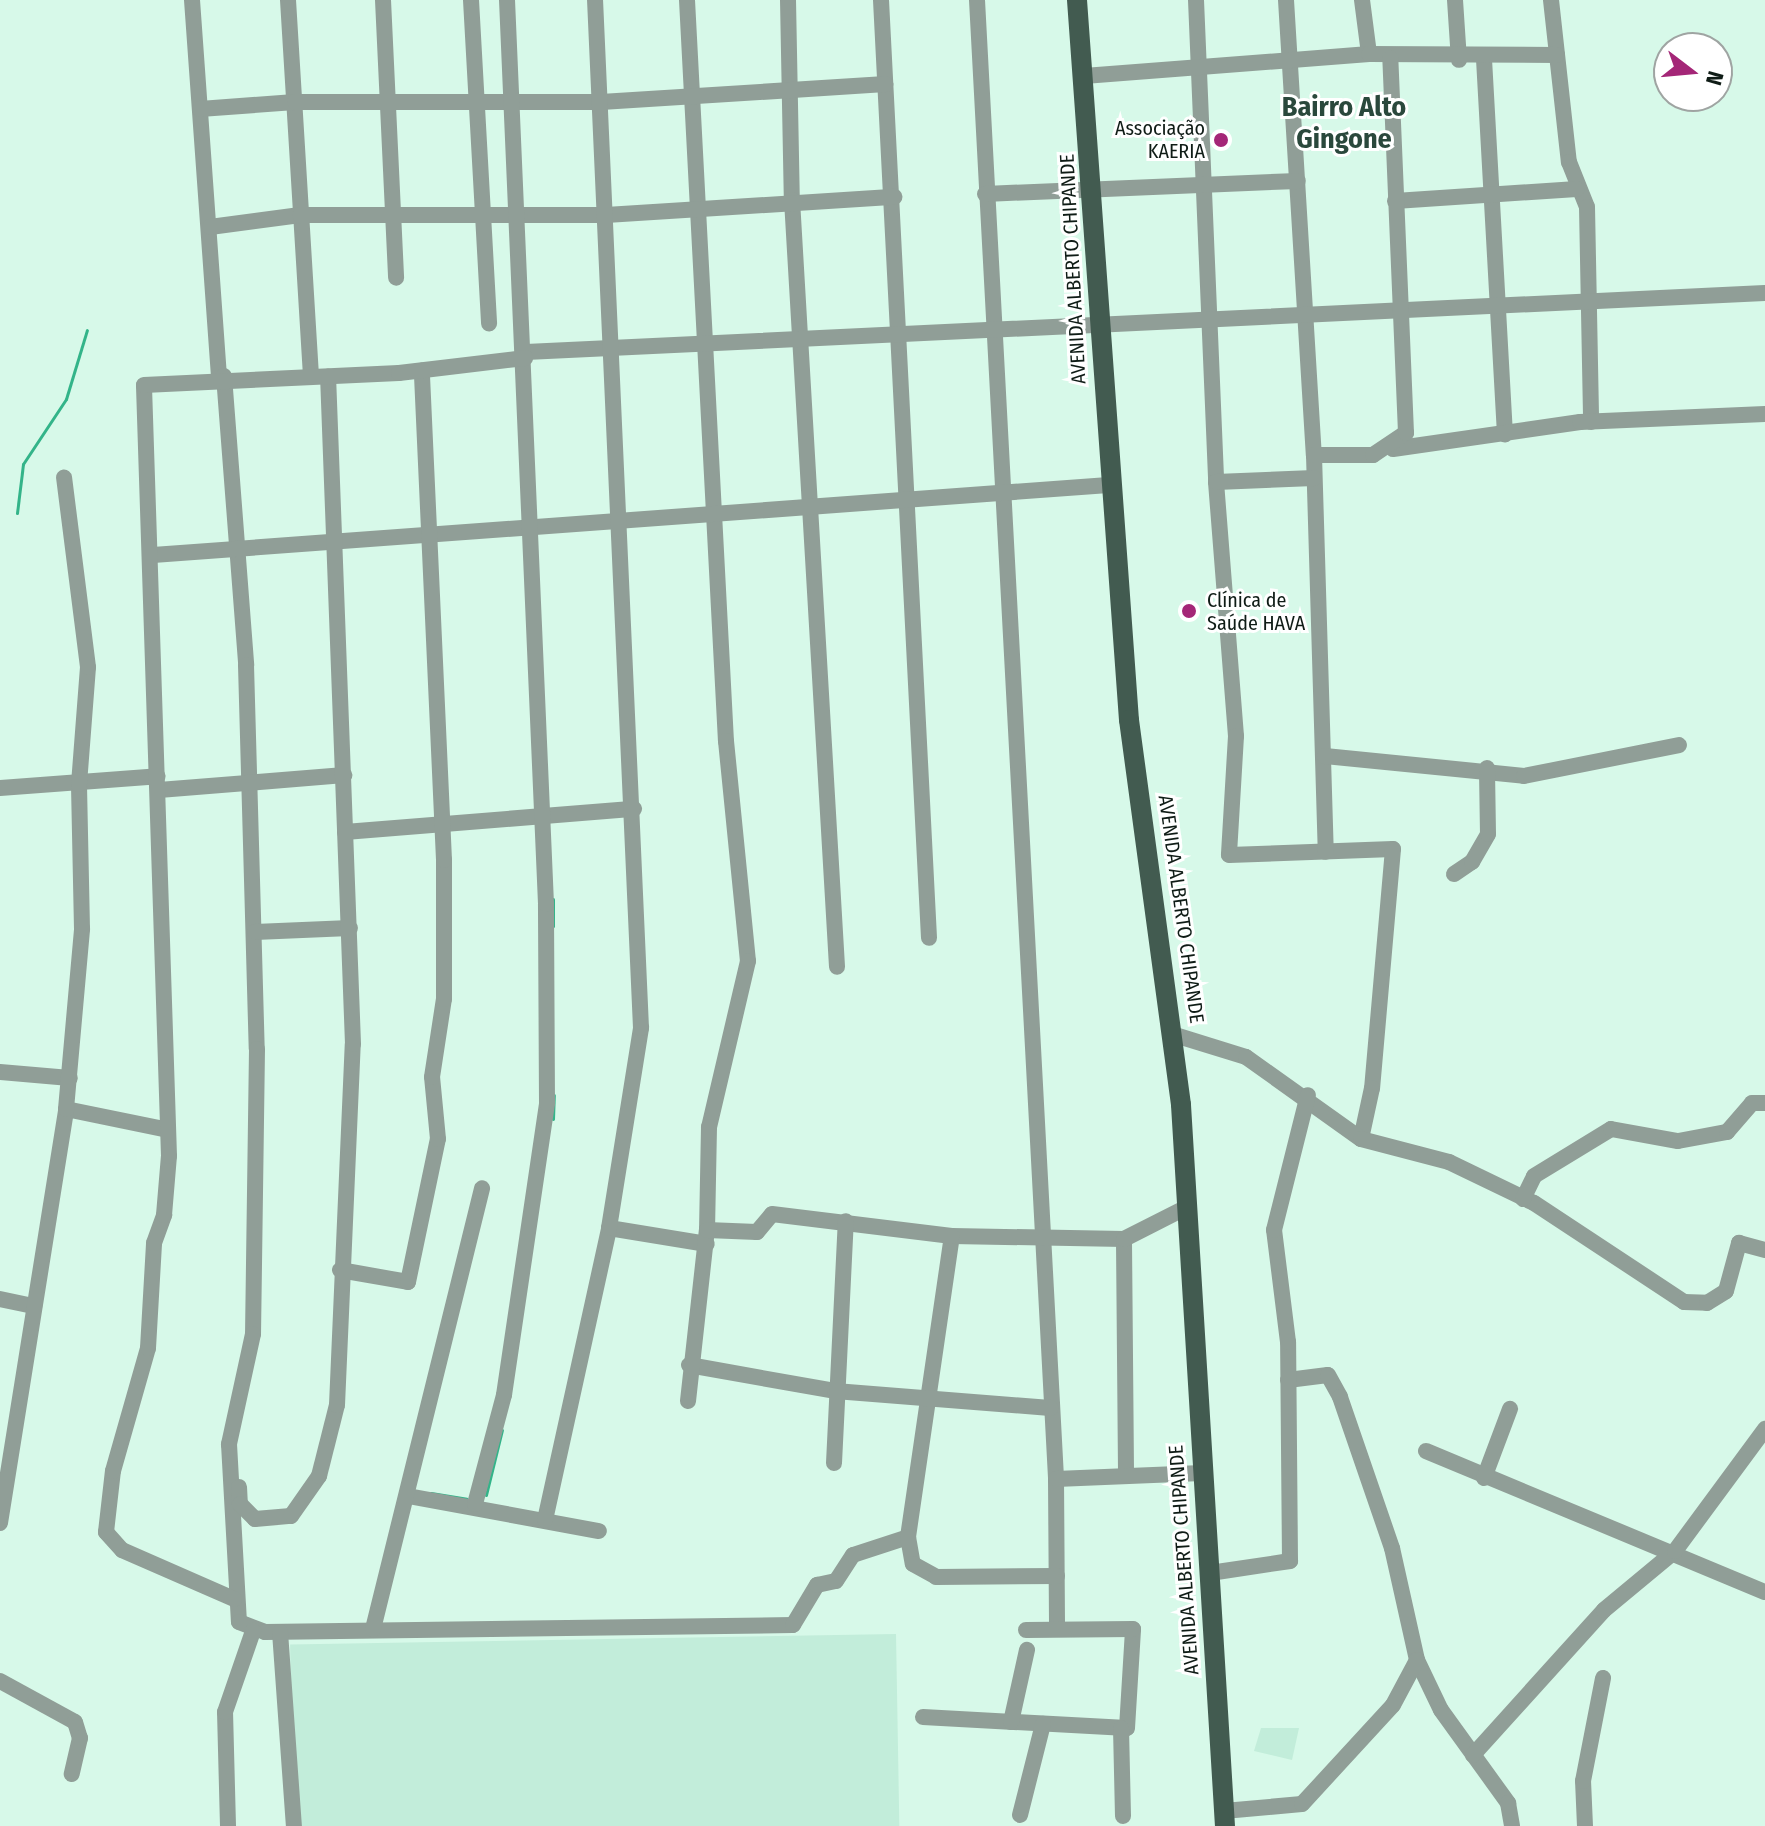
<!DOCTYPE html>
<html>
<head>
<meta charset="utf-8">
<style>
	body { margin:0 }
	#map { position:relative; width:1765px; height:1826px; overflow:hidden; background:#d7f9e9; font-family:"Fira Sans Condensed",sans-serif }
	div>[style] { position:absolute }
	.built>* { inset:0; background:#c2edda; transform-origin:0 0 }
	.stream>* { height:3px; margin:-1.5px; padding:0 1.5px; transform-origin:1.5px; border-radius:1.5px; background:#33b489 }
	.minor>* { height:16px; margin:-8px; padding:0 8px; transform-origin:8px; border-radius:8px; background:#909e97 }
	.major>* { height:20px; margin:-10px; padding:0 10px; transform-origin:10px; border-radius:10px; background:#425b50 }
	.dots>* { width:22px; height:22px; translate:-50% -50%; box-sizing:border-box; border:4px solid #fff; border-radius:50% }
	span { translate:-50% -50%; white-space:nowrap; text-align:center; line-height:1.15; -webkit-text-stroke:6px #fff; paint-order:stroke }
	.poi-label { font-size:20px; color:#0f1c16 }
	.right { translate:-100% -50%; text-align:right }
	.left { translate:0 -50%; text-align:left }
	.street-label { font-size:20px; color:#0f1c16 }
	.district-label { font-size:28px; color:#2a483c; font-weight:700 }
	.north { position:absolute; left:1653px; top:32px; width:80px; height:80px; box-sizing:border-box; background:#fff; border:2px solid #9fa4a2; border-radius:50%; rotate:106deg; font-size:22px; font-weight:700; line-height:32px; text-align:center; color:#0f1c16 }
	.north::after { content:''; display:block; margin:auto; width:28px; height:36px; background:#a42677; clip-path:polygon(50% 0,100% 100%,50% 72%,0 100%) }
</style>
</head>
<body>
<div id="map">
	<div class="built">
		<i style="left:896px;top:1634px;width:192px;height:606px;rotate:89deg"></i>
		<i style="clip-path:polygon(1261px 1728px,1299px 1728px,1292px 1760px,1254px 1751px)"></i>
	</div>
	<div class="stream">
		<i style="left:17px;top:513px;width:49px;rotate:-83deg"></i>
		<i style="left:23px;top:464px;width:78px;rotate:-56.5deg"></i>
		<i style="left:66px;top:399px;width:72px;rotate:-73.1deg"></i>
		<i style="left:553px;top:899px;width:27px;rotate:90deg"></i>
		<i style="left:553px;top:1119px;width:24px;rotate:-88deg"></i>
		<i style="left:431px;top:1493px;width:36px;rotate:9deg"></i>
		<i style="left:486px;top:1495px;width:67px;rotate:-76.2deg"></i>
	</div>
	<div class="minor">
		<i style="left:192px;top:0;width:379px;rotate:85.9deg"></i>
		<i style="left:288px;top:0;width:376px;rotate:86.5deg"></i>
		<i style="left:383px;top:0;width:278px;rotate:87.3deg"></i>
		<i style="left:471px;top:0;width:324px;rotate:86.8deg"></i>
		<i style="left:687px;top:0;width:742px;rotate:86.99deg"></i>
		<i style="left:726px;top:741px;width:221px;rotate:84.3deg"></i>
		<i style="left:748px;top:961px;width:171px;rotate:103.2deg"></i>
		<i style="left:709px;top:1127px;width:103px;rotate:91.1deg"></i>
		<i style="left:788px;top:0;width:200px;rotate:88.9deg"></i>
		<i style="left:792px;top:200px;width:768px;rotate:86.64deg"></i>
		<i style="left:881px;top:0;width:939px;rotate:87.07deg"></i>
		<i style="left:977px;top:0;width:1481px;rotate:86.94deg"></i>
		<i style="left:1056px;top:1479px;width:149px;rotate:89.6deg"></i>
		<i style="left:1196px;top:0;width:482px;rotate:87.6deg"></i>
		<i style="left:1216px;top:482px;width:255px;rotate:85.5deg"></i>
		<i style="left:1236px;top:736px;width:119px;rotate:93.4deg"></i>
		<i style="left:1229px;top:855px;width:164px;rotate:-2.1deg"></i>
		<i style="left:1393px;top:849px;width:240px;rotate:95deg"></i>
		<i style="left:1372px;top:1088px;width:52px;rotate:102.2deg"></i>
		<i style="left:1286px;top:0;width:456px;rotate:86.5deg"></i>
		<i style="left:1314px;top:455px;width:397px;rotate:88.3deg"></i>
		<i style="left:1362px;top:0;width:54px;rotate:82.6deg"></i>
		<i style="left:1455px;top:0;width:60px;rotate:86.2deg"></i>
		<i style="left:1551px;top:0;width:163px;rotate:83.7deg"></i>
		<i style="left:1569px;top:162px;width:48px;rotate:68.2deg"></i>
		<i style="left:1587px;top:207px;width:215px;rotate:88.9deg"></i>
		<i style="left:1484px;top:59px;width:376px;rotate:86.8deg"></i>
		<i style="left:1084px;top:76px;width:286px;rotate:-4.4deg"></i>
		<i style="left:1369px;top:54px;width:188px;rotate:0.3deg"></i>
		<i style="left:200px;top:109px;width:95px;rotate:-4.2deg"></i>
		<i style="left:295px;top:102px;width:306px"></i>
		<i style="left:601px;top:102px;width:285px;rotate:-3.6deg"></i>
		<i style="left:985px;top:194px;width:313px;rotate:-2.4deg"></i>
		<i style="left:1395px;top:201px;width:182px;rotate:-3.8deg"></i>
		<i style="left:210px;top:227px;width:91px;rotate:-7.6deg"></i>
		<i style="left:300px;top:215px;width:306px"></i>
		<i style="left:606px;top:215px;width:289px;rotate:-3.6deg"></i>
		<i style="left:526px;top:352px;width:1240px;rotate:-2.73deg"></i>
		<i style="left:224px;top:376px;width:290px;rotate:85.6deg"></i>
		<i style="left:246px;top:665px;width:384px;rotate:88.4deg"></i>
		<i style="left:257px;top:1049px;width:285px;rotate:90.8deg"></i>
		<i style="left:253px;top:1334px;width:113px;rotate:102.3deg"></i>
		<i style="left:229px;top:1444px;width:178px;rotate:86.8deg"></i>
		<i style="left:239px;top:1622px;width:28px;rotate:21deg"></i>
		<i style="left:265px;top:1632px;width:528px;rotate:-0.76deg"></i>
		<i style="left:793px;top:1625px;width:47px;rotate:-59deg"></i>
		<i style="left:817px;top:1585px;width:19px;rotate:-12deg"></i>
		<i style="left:836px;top:1581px;width:31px;rotate:-57deg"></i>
		<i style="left:853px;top:1555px;width:58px;rotate:-18.1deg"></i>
		<i style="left:908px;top:1537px;width:304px;rotate:-81.7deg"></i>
		<i style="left:952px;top:1236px;width:172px;rotate:1deg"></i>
		<i style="left:1393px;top:449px;width:189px;rotate:-8.2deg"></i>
		<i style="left:1580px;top:422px;width:185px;rotate:-2.5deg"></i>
		<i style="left:1314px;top:455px;width:59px"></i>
		<i style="left:1373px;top:455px;width:40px;rotate:-34deg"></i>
		<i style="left:1406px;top:433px;width:375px;rotate:-92.4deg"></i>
		<i style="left:1216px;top:482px;width:98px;rotate:-2.3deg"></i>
		<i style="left:153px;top:555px;width:958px;rotate:-4.19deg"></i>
		<i style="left:1325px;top:756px;width:200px;rotate:5.7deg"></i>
		<i style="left:1524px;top:776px;width:158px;rotate:-11.3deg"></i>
		<i style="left:0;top:788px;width:158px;rotate:-4.3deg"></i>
		<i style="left:159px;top:790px;width:186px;rotate:-4.6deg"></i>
		<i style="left:345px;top:832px;width:290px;rotate:-4.6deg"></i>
		<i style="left:1454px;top:874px;width:22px;rotate:-34deg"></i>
		<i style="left:1472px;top:862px;width:32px;rotate:-60deg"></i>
		<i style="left:1488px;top:834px;width:66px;rotate:-90.9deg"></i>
		<i style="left:255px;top:932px;width:95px;rotate:-2.4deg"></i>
		<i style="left:1175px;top:1035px;width:74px;rotate:17.2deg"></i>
		<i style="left:1246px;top:1057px;width:141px;rotate:35.5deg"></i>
		<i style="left:1361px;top:1139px;width:91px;rotate:14.6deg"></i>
		<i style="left:1449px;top:1162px;width:94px;rotate:25.8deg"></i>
		<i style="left:1534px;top:1203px;width:180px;rotate:33.4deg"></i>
		<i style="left:1684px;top:1302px;width:23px;rotate:2deg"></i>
		<i style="left:1707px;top:1303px;width:22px;rotate:-32deg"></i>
		<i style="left:1726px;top:1291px;width:50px;rotate:-74.8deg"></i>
		<i style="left:1739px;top:1243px;width:27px;rotate:15deg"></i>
		<i style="left:0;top:1072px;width:70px;rotate:4.9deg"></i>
		<i style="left:66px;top:1109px;width:104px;rotate:11.6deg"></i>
		<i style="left:1523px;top:1199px;width:25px;rotate:-64deg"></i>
		<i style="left:1534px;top:1176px;width:90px;rotate:-31.4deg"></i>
		<i style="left:1611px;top:1129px;width:68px;rotate:10.2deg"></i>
		<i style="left:1678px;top:1141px;width:50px;rotate:-10.4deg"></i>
		<i style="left:1727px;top:1132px;width:38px;rotate:-49deg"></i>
		<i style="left:1752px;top:1103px;width:13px"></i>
		<i style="left:609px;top:1228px;width:99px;rotate:9.3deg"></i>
		<i style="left:340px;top:1270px;width:69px;rotate:10deg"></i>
		<i style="left:408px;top:1282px;width:146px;rotate:-78.2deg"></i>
		<i style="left:438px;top:1139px;width:62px;rotate:-95.5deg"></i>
		<i style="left:432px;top:1077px;width:79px;rotate:-81.3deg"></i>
		<i style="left:444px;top:999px;width:139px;rotate:-90deg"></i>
		<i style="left:444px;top:860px;width:490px;rotate:-92.6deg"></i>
		<i style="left:0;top:1299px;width:35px;rotate:12deg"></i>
		<i style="left:689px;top:1365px;width:148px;rotate:10.1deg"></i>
		<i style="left:835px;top:1391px;width:216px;rotate:4.5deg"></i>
		<i style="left:1288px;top:1380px;width:40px;rotate:-7.1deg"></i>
		<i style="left:1328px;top:1375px;width:25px;rotate:61deg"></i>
		<i style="left:1340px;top:1397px;width:160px;rotate:71deg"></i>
		<i style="left:1392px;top:1548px;width:115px;rotate:77.4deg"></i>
		<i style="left:1417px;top:1660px;width:55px;rotate:64.4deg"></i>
		<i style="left:1441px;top:1710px;width:115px;rotate:54.2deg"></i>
		<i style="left:1508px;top:1803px;width:23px;rotate:80deg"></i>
		<i style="left:688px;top:1401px;width:172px;rotate:-83.7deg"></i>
		<i style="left:707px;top:1230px;width:50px;rotate:2.3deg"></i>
		<i style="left:757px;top:1232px;width:23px;rotate:-50deg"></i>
		<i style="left:772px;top:1214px;width:181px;rotate:7deg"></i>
		<i style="left:1426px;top:1451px;width:367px;rotate:22.6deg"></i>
		<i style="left:834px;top:1463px;width:242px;rotate:-87.2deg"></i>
		<i style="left:1126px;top:1471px;width:232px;rotate:-90.5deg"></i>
		<i style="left:1124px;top:1239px;width:71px;rotate:-26.9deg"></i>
		<i style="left:1484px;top:1478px;width:74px;rotate:-69.4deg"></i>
		<i style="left:1056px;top:1479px;width:146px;rotate:-2.4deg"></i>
		<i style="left:239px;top:1487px;width:17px;rotate:87deg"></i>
		<i style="left:240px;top:1504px;width:21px;rotate:45deg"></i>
		<i style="left:255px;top:1519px;width:36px;rotate:-5deg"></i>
		<i style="left:291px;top:1516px;width:49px;rotate:-55deg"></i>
		<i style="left:319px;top:1476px;width:73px;rotate:-75.8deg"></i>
		<i style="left:337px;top:1405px;width:361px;rotate:-87.5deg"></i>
		<i style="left:353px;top:1044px;width:668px;rotate:-92.14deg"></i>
		<i style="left:408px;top:1496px;width:194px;rotate:10.4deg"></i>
		<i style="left:475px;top:1504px;width:113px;rotate:-75.1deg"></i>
		<i style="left:504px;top:1395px;width:295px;rotate:-81.6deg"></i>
		<i style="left:547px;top:1103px;width:199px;rotate:-90.3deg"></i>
		<i style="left:546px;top:904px;width:905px;rotate:-92.47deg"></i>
		<i style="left:545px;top:1520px;width:299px;rotate:-77.6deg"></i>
		<i style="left:609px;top:1228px;width:203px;rotate:-80.9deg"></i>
		<i style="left:641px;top:1028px;width:1029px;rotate:-92.56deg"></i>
		<i style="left:0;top:1523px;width:419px;rotate:-80.9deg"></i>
		<i style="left:66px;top:1109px;width:181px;rotate:-84.9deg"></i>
		<i style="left:82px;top:929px;width:145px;rotate:-91.2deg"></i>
		<i style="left:79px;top:784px;width:117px;rotate:-85.6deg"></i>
		<i style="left:88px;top:667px;width:191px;rotate:-97.2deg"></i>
		<i style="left:908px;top:1537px;width:27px;rotate:80deg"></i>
		<i style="left:913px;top:1564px;width:26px;rotate:29deg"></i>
		<i style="left:936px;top:1577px;width:121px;rotate:-0.5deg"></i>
		<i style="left:1210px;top:1573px;width:81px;rotate:-8.5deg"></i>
		<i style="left:1290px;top:1561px;width:219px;rotate:-90.5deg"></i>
		<i style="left:1288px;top:1342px;width:113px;rotate:-97.1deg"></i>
		<i style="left:1274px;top:1230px;width:139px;rotate:-75.9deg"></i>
		<i style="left:234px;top:1599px;width:122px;rotate:-156.4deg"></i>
		<i style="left:122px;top:1550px;width:24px;rotate:-132deg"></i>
		<i style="left:106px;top:1532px;width:61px;rotate:-83.5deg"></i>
		<i style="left:113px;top:1471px;width:128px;rotate:-74.1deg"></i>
		<i style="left:148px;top:1348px;width:105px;rotate:-86.7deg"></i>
		<i style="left:154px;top:1243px;width:30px;rotate:-70deg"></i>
		<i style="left:164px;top:1215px;width:59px;rotate:-85.2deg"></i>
		<i style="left:169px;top:1156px;width:771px;rotate:-91.86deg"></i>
		<i style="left:144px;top:385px;width:255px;rotate:-2.7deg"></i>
		<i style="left:399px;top:373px;width:127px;rotate:-6.8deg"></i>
		<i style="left:373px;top:1629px;width:454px;rotate:-76.1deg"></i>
		<i style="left:280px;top:1632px;width:195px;rotate:85.9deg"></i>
		<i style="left:0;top:1681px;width:85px;rotate:28.7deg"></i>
		<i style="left:75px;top:1722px;width:17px;rotate:73deg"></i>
		<i style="left:80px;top:1738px;width:37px;rotate:103deg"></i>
		<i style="left:923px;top:1717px;width:204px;rotate:3.1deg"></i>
		<i style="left:1127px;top:1728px;width:99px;rotate:-86.5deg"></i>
		<i style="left:1133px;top:1629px;width:107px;rotate:179.5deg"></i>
		<i style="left:1011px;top:1722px;width:74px;rotate:-77.5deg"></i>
		<i style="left:1121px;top:1728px;width:88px;rotate:88.7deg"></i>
		<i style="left:1473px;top:1755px;width:195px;rotate:-47.9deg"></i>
		<i style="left:1604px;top:1610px;width:92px;rotate:-39.7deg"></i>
		<i style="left:1675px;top:1551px;width:152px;rotate:-53.6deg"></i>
		<i style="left:1224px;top:1811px;width:78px;rotate:-5.1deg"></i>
		<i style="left:1302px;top:1804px;width:134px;rotate:-47.4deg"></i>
		<i style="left:1393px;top:1705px;width:51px;rotate:-61.9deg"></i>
		<i style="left:1020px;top:1815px;width:94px;rotate:-75.8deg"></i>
		<i style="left:228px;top:1826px;width:114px;rotate:-91.5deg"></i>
		<i style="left:225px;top:1712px;width:86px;rotate:-70.9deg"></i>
		<i style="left:1585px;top:1826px;width:45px;rotate:-92.5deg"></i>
		<i style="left:1583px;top:1781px;width:105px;rotate:-79deg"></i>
	</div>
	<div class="major">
		<i style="left:1077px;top:0;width:722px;rotate:85.87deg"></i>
		<i style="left:1129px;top:720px;width:388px;rotate:82.3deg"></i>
		<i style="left:1181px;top:1105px;width:722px;rotate:86.51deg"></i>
	</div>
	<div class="dots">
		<i style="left:1221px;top:140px;background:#a42677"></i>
		<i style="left:1189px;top:611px;background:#a42677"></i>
	</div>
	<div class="poi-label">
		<span class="right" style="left:1205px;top:140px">Associação<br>KAERIA</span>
		<span class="left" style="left:1207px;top:612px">Clínica de<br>Saúde HAVA</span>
	</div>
	<div class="street-label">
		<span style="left:1073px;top:269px;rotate:-93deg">AVENIDA ALBERTO CHIPANDE</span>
		<span style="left:1181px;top:909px;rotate:82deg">AVENIDA ALBERTO CHIPANDE</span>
		<span style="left:1184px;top:1560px;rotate:-94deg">AVENIDA ALBERTO CHIPANDE</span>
	</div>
	<div class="district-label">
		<span style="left:1344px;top:123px">Bairro Alto<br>Gingone</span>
	</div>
	<div class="north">N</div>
</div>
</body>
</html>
